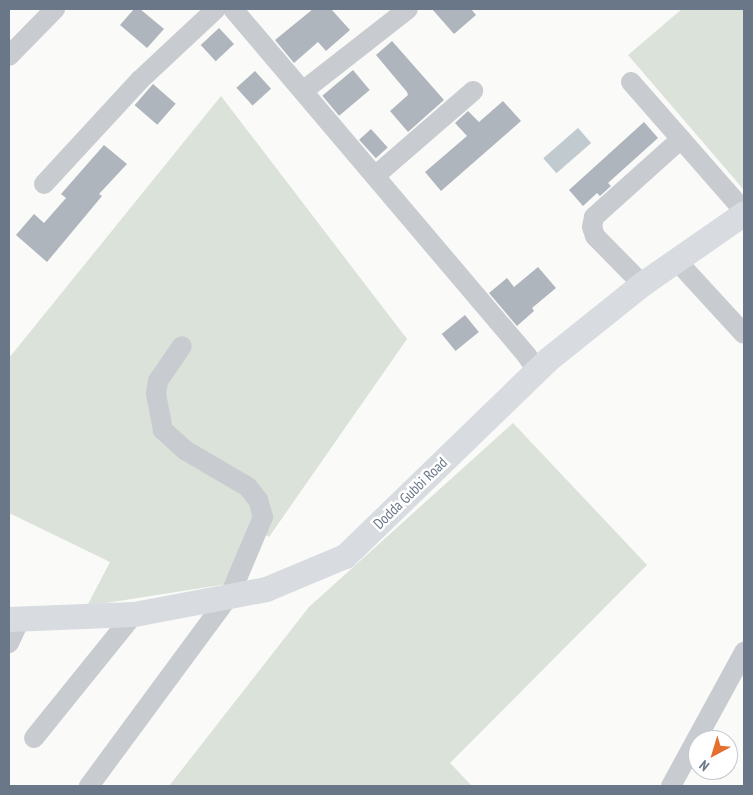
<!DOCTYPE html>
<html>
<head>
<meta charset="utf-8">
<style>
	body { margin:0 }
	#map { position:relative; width:753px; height:795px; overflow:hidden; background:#fafaf8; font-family:"PT Sans Narrow",sans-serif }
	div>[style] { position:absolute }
	.green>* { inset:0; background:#dbe2d9 }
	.water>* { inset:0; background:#c1cacf; transform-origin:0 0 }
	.building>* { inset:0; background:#afb5bd; transform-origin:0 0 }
	.minor>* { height:20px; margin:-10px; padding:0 10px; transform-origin:10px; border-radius:10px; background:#c8cbcf }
	.major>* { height:25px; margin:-12.5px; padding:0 12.5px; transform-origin:12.5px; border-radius:12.5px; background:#d8dce0 }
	span { translate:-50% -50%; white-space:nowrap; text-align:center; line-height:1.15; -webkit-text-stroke:5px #fff; paint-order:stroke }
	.street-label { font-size:15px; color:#697789 }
	.frame { position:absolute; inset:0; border:10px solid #697789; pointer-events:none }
	.north { position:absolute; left:688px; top:730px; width:50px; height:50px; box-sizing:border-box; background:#fff; border:1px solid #c3c9d0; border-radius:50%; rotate:219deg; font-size:14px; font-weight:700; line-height:20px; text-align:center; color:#697789 }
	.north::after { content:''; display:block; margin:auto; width:18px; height:22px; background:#e46f2e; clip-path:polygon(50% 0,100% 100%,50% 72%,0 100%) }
</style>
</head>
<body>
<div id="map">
	<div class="green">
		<i style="clip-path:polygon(682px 9px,744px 9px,744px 190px,628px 55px)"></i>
		<i style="clip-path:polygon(221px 96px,407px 339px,269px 537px,252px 527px,227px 584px,87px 606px,110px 562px,9px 513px,9px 358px)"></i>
		<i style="clip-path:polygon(513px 423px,647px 565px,450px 763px,472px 786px,169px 786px,309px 607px)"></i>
	</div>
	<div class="water">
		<i style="left:578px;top:128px;width:20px;height:46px;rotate:49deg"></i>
	</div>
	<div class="building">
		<i style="clip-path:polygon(134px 9px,140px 9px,164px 29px,147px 48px,120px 25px)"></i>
		<i style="clip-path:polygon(313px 9px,331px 9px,350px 30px,326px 51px,318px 42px,294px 63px,275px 40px)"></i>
		<i style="clip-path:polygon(432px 9px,471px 9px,476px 15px,454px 34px)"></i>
		<i style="left:219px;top:28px;width:22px;height:25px;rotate:47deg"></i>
		<i style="clip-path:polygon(392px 41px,444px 100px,408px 132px,390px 111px,408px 95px,407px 92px,376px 55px)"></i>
		<i style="left:353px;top:70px;width:26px;height:40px;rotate:50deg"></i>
		<i style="left:255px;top:71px;width:24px;height:25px;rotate:48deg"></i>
		<i style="left:153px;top:84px;width:30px;height:28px;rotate:41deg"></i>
		<i style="clip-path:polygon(503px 101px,521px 121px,441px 191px,425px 172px,467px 136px,455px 123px,468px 111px,479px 122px)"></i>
		<i style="clip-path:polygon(644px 122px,658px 138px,608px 183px,611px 186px,600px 196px,597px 193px,583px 206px,569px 190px)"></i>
		<i style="left:371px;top:129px;width:25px;height:16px;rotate:48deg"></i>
		<i style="clip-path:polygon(104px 145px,127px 164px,99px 194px,102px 196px,47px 262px,16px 235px,34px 214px,44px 223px,66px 198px,61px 194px)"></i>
		<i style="clip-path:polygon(538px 267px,556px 288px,532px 308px,534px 311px,517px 326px,489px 293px,507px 278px,514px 287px)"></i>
		<i style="left:465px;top:315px;width:22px;height:30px;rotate:51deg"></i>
	</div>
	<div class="minor">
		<i style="left:233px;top:9px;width:455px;rotate:49.7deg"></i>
		<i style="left:527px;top:356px;width:17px;rotate:54deg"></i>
		<i style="left:9px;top:56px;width:66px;rotate:-45.6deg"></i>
		<i style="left:631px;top:82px;width:171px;rotate:48.8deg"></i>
		<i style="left:303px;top:91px;width:133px;rotate:-38deg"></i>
		<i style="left:375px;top:176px;width:130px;rotate:-40.9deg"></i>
		<i style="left:44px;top:184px;width:142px;rotate:-47.3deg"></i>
		<i style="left:140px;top:80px;width:104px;rotate:-43.1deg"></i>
		<i style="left:676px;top:260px;width:100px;rotate:47.4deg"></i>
		<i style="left:642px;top:284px;width:67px;rotate:-134.4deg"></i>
		<i style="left:595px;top:236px;width:9px;rotate:-108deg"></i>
		<i style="left:592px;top:227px;width:10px;rotate:-79deg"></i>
		<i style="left:594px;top:217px;width:117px;rotate:-41.9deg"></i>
		<i style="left:9px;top:643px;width:26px;rotate:-65deg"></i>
		<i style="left:34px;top:738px;width:159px;rotate:-51.1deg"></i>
		<i style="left:89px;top:786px;width:237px;rotate:-53.6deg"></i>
		<i style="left:230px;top:595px;width:85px;rotate:-67.1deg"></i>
		<i style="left:263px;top:517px;width:18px;rotate:-106deg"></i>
		<i style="left:258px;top:500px;width:16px;rotate:-128deg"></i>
		<i style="left:248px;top:487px;width:73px;rotate:-149.6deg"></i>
		<i style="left:185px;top:450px;width:30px;rotate:-138deg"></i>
		<i style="left:163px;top:430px;width:37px;rotate:-101deg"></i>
		<i style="left:156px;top:394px;width:13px;rotate:-81deg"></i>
		<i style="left:158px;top:381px;width:42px;rotate:-55.6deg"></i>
		<i style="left:671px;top:786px;width:153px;rotate:-61.4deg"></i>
	</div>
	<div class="major">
		<i style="left:9px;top:619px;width:125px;rotate:-2.3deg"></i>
		<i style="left:134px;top:614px;width:134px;rotate:-10.7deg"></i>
		<i style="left:266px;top:589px;width:86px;rotate:-22.7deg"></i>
		<i style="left:345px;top:556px;width:281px;rotate:-44.1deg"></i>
		<i style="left:547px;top:360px;width:122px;rotate:-38.7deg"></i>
		<i style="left:642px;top:284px;width:124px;rotate:-34.8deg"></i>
	</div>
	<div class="street-label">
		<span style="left:410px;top:493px;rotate:-44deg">Dodda Gubbi Road</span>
	</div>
	<div class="frame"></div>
	<div class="north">N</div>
</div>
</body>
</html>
